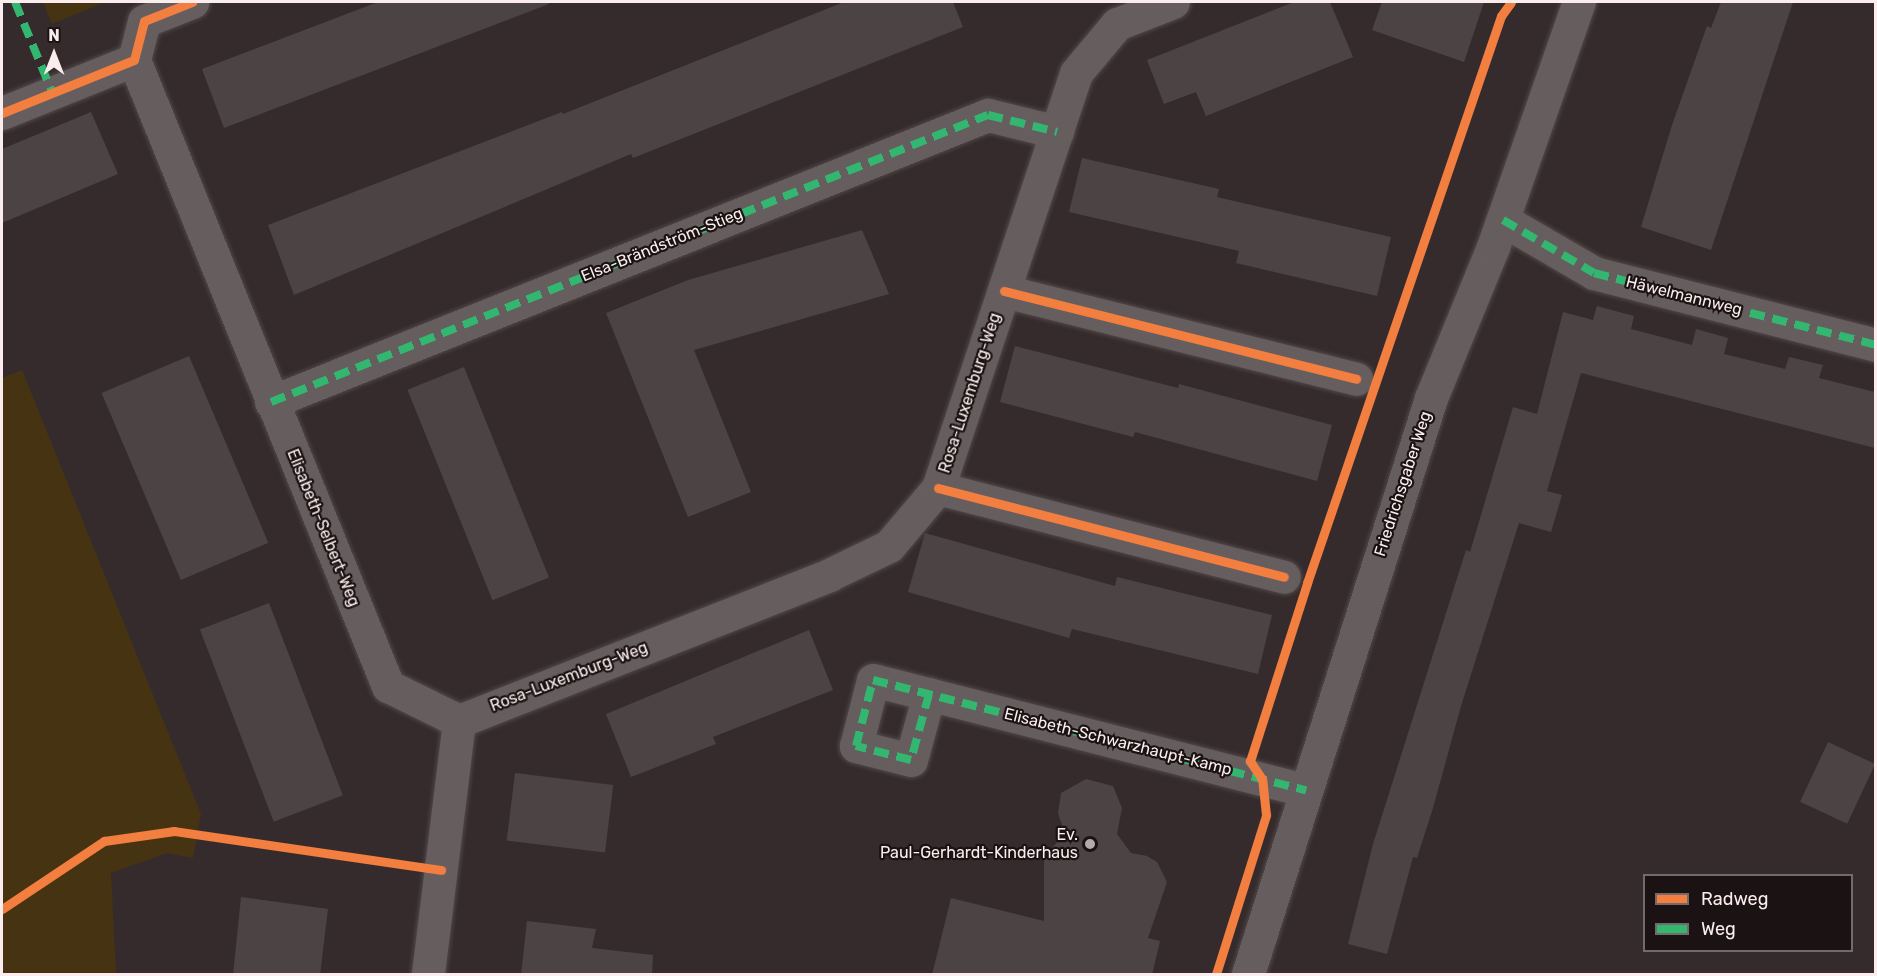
<!DOCTYPE html>
<html>
<head>
<meta charset="utf-8">
<style>
	body { margin:0 }
	#map { position:relative; width:1877px; height:976px; overflow:hidden; background:#362b2c; font-family:Rubik,sans-serif }
	div>[style] { position:absolute }
	.green>* { inset:0; background:#463312 }
	.building>* { inset:0; background:#4c4345; transform-origin:0 0 }
	.roads { filter:drop-shadow(0 0 2px #514849) drop-shadow(0 0 2px #514849) }
	.minor>* { height:33px; margin:-16.5px; padding:0 16.5px; transform-origin:16.5px; border-radius:16.5px; background:#665d5e }
	.quiet>* { height:8px; margin-top:-4px; transform-origin:0; background:repeating-linear-gradient(90deg,#33b770 0 15px,transparent 0 23px) }
	.cycleway>* { height:9px; margin:-4.5px; padding:0 4.5px; transform-origin:4.5px; border-radius:4.5px; background:#f27e40 }
	.dots>* { width:16px; height:16px; translate:-50% -50%; box-sizing:border-box; border:3px solid #1b1213; border-radius:50% }
	span { translate:-50% -50%; white-space:nowrap; text-align:center; line-height:1.15; -webkit-text-stroke:4.5px #1b1213; paint-order:stroke }
	.street-label { font-size:16px; color:#fbeded }
	.poi-label { font-size:16px; color:#fbeded }
	.right { translate:-100% -50%; text-align:right }
	.frame { position:absolute; inset:0; border:3px solid #fbeded; pointer-events:none }
	.legend { position:absolute; left:1643px; top:874px; width:210px; height:78px; box-sizing:border-box; background:#1b1213; border:2px solid #756a6a; margin:0; padding:8px 10px; list-style:none; font-size:18px; color:#fbeded }
	.legend li { display:flex; align-items:center; gap:12px; height:30px }
	.legend b { width:30px; border:2px solid #756a6a }
	.north { position:absolute; left:24px; top:24px; width:60px; height:60px; -webkit-text-stroke:4px #1b1213; paint-order:stroke; rotate:0deg; font-size:16px; font-weight:700; line-height:24px; text-align:center; color:#fbeded }
	.north::after { content:''; display:block; margin:auto; width:21px; height:27px; background:#fbeded; clip-path:polygon(50% 0,100% 100%,50% 72%,0 100%) }
</style>
</head>
<body>
<div id="map">
	<div class="green">
		<i style="clip-path:polygon(43px 2px,105px 2px,52px 24px)"></i>
		<i style="clip-path:polygon(22px 370px,201px 814px,193px 858px,167px 853px,111px 873px,116px 974px,2px 974px,2px 378px)"></i>
	</div>
	<div class="building">
		<i style="clip-path:polygon(378px 2px,549px 2px,549px 4px,224px 128px,202px 69px)"></i>
		<i style="clip-path:polygon(844px 2px,953px 2px,963px 27px,633px 158px,631px 154px,294px 295px,268px 225px,562px 112px,563px 114px)"></i>
		<i style="clip-path:polygon(1294px 2px,1330px 2px,1353px 57px,1206px 116px,1196px 92px,1164px 104px,1147px 60px)"></i>
		<i style="clip-path:polygon(1382px 2px,1484px 2px,1464px 62px,1372px 30px)"></i>
		<i style="clip-path:polygon(1721px 2px,1793px 2px,1711px 250px,1641px 227px,1672px 125px,1707px 26px,1711px 28px)"></i>
		<i style="clip-path:polygon(91px 112px,118px 174px,2px 223px,2px 149px)"></i>
		<i style="clip-path:polygon(1082px 158px,1219px 189px,1217px 197px,1391px 237px,1377px 296px,1236px 263px,1239px 251px,1069px 212px)"></i>
		<i style="clip-path:polygon(862px 230px,889px 294px,694px 350px,751px 492px,688px 517px,606px 313px,688px 280px)"></i>
		<i style="clip-path:polygon(1597px 306px,1634px 316px,1631px 329px,1692px 345px,1696px 329px,1728px 338px,1724px 354px,1785px 369px,1789px 357px,1823px 365px,1819px 378px,1875px 392px,1875px 448px,1581px 373px,1547px 491px,1562px 495px,1551px 532px,1519px 523px,1461px 706px,1433px 808px,1417px 858px,1413px 857px,1387px 954px,1348px 944px,1373px 844px,1466px 550px,1470px 552px,1513px 407px,1537px 414px,1563px 312px,1593px 320px)"></i>
		<i style="clip-path:polygon(1015px 346px,1178px 388px,1179px 384px,1332px 425px,1317px 481px,1135px 432px,1133px 437px,1000px 402px)"></i>
		<i style="left:189px;top:356px;width:203px;height:95px;rotate:67deg"></i>
		<i style="left:464px;top:367px;width:227px;height:61px;rotate:68deg"></i>
		<i style="clip-path:polygon(925px 533px,1115px 586px,1117px 577px,1272px 615px,1258px 674px,1072px 629px,1069px 638px,908px 592px)"></i>
		<i style="left:269px;top:603px;width:206px;height:74px;rotate:69deg"></i>
		<i style="clip-path:polygon(809px 630px,833px 690px,713px 737px,716px 744px,631px 777px,606px 714px)"></i>
		<i style="left:1828px;top:742px;width:52px;height:66px;rotate:25deg"></i>
		<i style="left:515px;top:773px;width:99px;height:68px;rotate:7deg"></i>
		<i style="clip-path:polygon(1086px 779px,1113px 786px,1122px 808px,1117px 834px,1131px 853px,1147px 856px,1157px 862px,1167px 882px,1148px 938px,1160px 941px,1152px 975px,932px 975px,951px 898px,1044px 921px,1044px 856px,1065px 834px,1058px 813px,1061px 793px)"></i>
		<i style="clip-path:polygon(241px 897px,328px 909px,320px 975px,233px 975px)"></i>
		<i style="clip-path:polygon(527px 921px,596px 929px,592px 948px,653px 955px,652px 975px,521px 975px)"></i>
	</div>
	<div class="roads">
		<div class="minor">
			<i style="left:134px;top:60px;width:676px;rotate:67.92deg"></i>
			<i style="left:388px;top:686px;width:79px;rotate:26.2deg"></i>
			<i style="left:459px;top:721px;width:255px;rotate:97deg"></i>
			<i style="left:2px;top:113px;width:142px;rotate:-21.9deg"></i>
			<i style="left:134px;top:60px;width:40px;rotate:-75.6deg"></i>
			<i style="left:144px;top:21px;width:52px;rotate:-21.6deg"></i>
			<i style="left:1503px;top:220px;width:105px;rotate:30.2deg"></i>
			<i style="left:1594px;top:273px;width:291px;rotate:14.3deg"></i>
			<i style="left:1004px;top:291px;width:363px;rotate:14deg"></i>
			<i style="left:271px;top:402px;width:772px;rotate:-21.82deg"></i>
			<i style="left:988px;top:115px;width:71px;rotate:13.8deg"></i>
			<i style="left:938px;top:488px;width:357px;rotate:14.4deg"></i>
			<i style="left:929px;top:694px;width:68px;rotate:105.3deg"></i>
			<i style="left:911px;top:760px;width:57px;rotate:-165.7deg"></i>
			<i style="left:856px;top:746px;width:68px;rotate:-75.6deg"></i>
			<i style="left:873px;top:680px;width:447px;rotate:14.3deg"></i>
			<i style="left:459px;top:721px;width:398px;rotate:-21.5deg"></i>
			<i style="left:829px;top:575px;width:67px;rotate:-25.8deg"></i>
			<i style="left:889px;top:546px;width:76px;rotate:-49.8deg"></i>
			<i style="left:938px;top:488px;width:437px;rotate:-71.6deg"></i>
			<i style="left:1076px;top:73px;width:64px;rotate:-50.1deg"></i>
			<i style="left:1117px;top:24px;width:60px;rotate:-21.4deg"></i>
			<i style="left:1248px;top:974px;width:604px;rotate:-72.37deg"></i>
			<i style="left:1431px;top:398px;width:163px;rotate:-67.7deg"></i>
			<i style="left:1493px;top:247px;width:260px;rotate:-70.7deg"></i>
		</div>
	</div>
	<div class="quiet">
		<i style="left:15px;top:2px;width:100px;rotate:67.6deg"></i>
		<i style="left:1503px;top:220px;width:105px;rotate:30.2deg"></i>
		<i style="left:1594px;top:273px;width:291px;rotate:14.3deg"></i>
		<i style="left:271px;top:402px;width:772px;rotate:-21.82deg"></i>
		<i style="left:988px;top:115px;width:71px;rotate:13.8deg"></i>
		<i style="left:929px;top:694px;width:68px;rotate:105.3deg"></i>
		<i style="left:911px;top:760px;width:57px;rotate:-165.7deg"></i>
		<i style="left:856px;top:746px;width:68px;rotate:-75.6deg"></i>
		<i style="left:873px;top:680px;width:447px;rotate:14.3deg"></i>
	</div>
	<div class="cycleway">
		<i style="left:2px;top:113px;width:142px;rotate:-21.9deg"></i>
		<i style="left:134px;top:60px;width:40px;rotate:-75.6deg"></i>
		<i style="left:144px;top:21px;width:52px;rotate:-21.6deg"></i>
		<i style="left:1004px;top:291px;width:363px;rotate:14deg"></i>
		<i style="left:938px;top:488px;width:357px;rotate:14.4deg"></i>
		<i style="left:2px;top:909px;width:123px;rotate:-33.7deg"></i>
		<i style="left:104px;top:841px;width:71px;rotate:-8.1deg"></i>
		<i style="left:174px;top:831px;width:270px;rotate:8.3deg"></i>
		<i style="left:1216px;top:974px;width:167px;rotate:-72.5deg"></i>
		<i style="left:1266px;top:815px;width:36px;rotate:-96deg"></i>
		<i style="left:1262px;top:779px;width:22px;rotate:-124deg"></i>
		<i style="left:1250px;top:761px;width:187px;rotate:-72.2deg"></i>
		<i style="left:1307px;top:583px;width:599px;rotate:-71.11deg"></i>
		<i style="left:1501px;top:16px;width:17px;rotate:-54deg"></i>
	</div>
	<div class="dots">
		<i style="left:1090px;top:844px;background:#b6a9a9"></i>
	</div>
	<div class="street-label">
		<span style="left:662px;top:245px;rotate:-22deg">Elsa-Brändström-Stieg</span>
		<span style="left:1684px;top:296px;rotate:14deg">Häwelmannweg</span>
		<span style="left:970px;top:393px;rotate:-72deg">Rosa-Luxemburg-Weg</span>
		<span style="left:1403px;top:484px;rotate:-72deg">Friedrichsgaber Weg</span>
		<span style="left:323px;top:528px;rotate:68deg">Elisabeth-Selbert-Weg</span>
		<span style="left:569px;top:677px;rotate:-21deg">Rosa-Luxemburg-Weg</span>
		<span style="left:1118px;top:742px;rotate:14deg">Elisabeth-Schwarzhaupt-Kamp</span>
	</div>
	<div class="poi-label">
		<span class="right" style="left:1078px;top:844px">Ev.<br>Paul-Gerhardt-Kinderhaus</span>
	</div>
	<div class="frame"></div>
	<ul class="legend">
	<li><b style="height:8px;background:#f27e40"></b>Radweg</li>
	<li><b style="height:8px;background:#33b770"></b>Weg</li>
	</ul>
	<div class="north">N</div>
</div>
</body>
</html>
